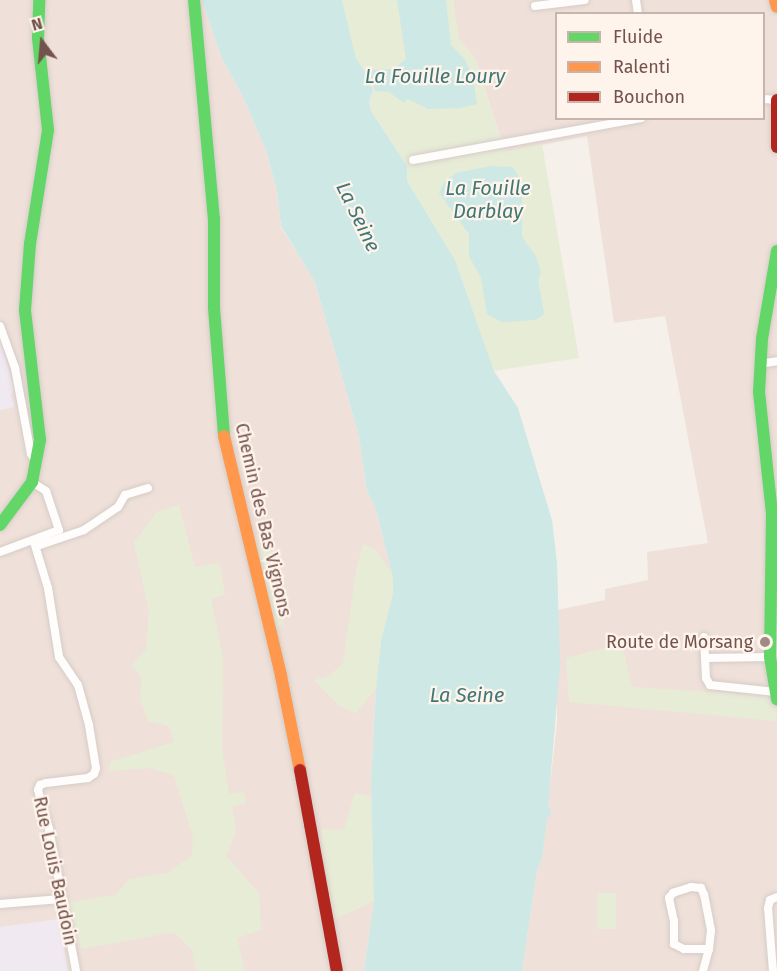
<!DOCTYPE html>
<html>
<head>
<meta charset="utf-8">
<style>
	body { margin:0 }
	#map { position:relative; width:777px; height:971px; overflow:hidden; background:#f6f0eb; font-family:"Fira Sans",sans-serif }
	div>[style] { position:absolute }
	.residential>* { inset:0; background:#efe1d9 }
	.education>* { inset:0; background:#f0e9f2 }
	.green>* { inset:0; background:#e7ecd6; transform-origin:0 0 }
	.water>* { inset:0; background:#cde8e5 }
	.roads { filter:drop-shadow(0 0 2px #d5ccc8) drop-shadow(0 0 2px #d5ccc8) }
	.street>* { height:8px; margin:-4px; padding:0 4px; transform-origin:4px; border-radius:4px; background:#fefdfc }
	.fast>* { height:12px; margin:-6px; padding:0 6px; transform-origin:6px; border-radius:6px; background:#63d668 }
	.slow>* { height:12px; margin:-6px; padding:0 6px; transform-origin:6px; border-radius:6px; background:#ff974d }
	.jam>* { height:12px; margin:-6px; padding:0 6px; transform-origin:6px; border-radius:6px; background:#b3261e }
	.dots>* { width:16px; height:16px; translate:-50% -50%; box-sizing:border-box; border:3px solid #fef4ec; border-radius:50% }
	span { translate:-50% -50%; white-space:nowrap; text-align:center; line-height:1.15; -webkit-text-stroke:4.5px #fef4ec; paint-order:stroke }
	.street-label { font-size:18px; color:#74534c }
	.poi-label { font-size:18px; color:#74534c }
	.right { translate:-100% -50%; text-align:right }
	.water-label { font-size:20px; color:#407877; font-style:italic }
	.legend { position:absolute; left:555px; top:12px; width:210px; height:108px; box-sizing:border-box; background:#fef4ec; border:2px solid #c7b4ac; margin:0; padding:8px 10px; list-style:none; font-size:18px; color:#74534c }
	.legend li { display:flex; align-items:center; gap:12px; height:30px }
	.legend b { width:30px; border:2px solid #c7b4ac }
	.north { position:absolute; left:12px; top:12px; width:60px; height:60px; -webkit-text-stroke:4px #fef4ec; paint-order:stroke; rotate:344deg; font-size:16px; font-weight:700; line-height:24px; text-align:center; color:#74534c }
	.north::after { content:''; display:block; margin:auto; width:21px; height:27px; background:#74534c; clip-path:polygon(50% 0,100% 100%,50% 72%,0 100%) }
</style>
</head>
<body>
<div id="map">
	<div class="residential">
		<i style="clip-path:polygon(0 0,202px 0,221px 56px,243px 97px,267px 153px,277px 191px,281px 227px,315px 282px,359px 436px,367px 491px,376px 509px,393px 578px,393px 594px,381px 641px,376px 689px,371px 783px,374px 901px,364px 971px,0 971px)"></i>
		<i style="clip-path:polygon(evenodd,453px 0,777px 0,777px 971px,522px 971px,537px 870px,542px 858px,557px 722px,557px 610px,605px 600px,605px 589px,648px 580px,647px 552px,708px 543px,665px 316px,614px 323px,587px 136px,505px 152px,475px 58px,458px 38px,453px 0,556px 14px,764px 14px,764px 118px,556px 118px,556px 14px)"></i>
	</div>
	<div class="education">
		<i style="clip-path:polygon(0 339px,14px 390px,11px 395px,15px 407px,0 410px)"></i>
		<i style="clip-path:polygon(58px 919px,68px 971px,0 971px,0 927px)"></i>
	</div>
	<div class="green">
		<i style="clip-path:polygon(342px 0,453px 0,458px 38px,475px 58px,505px 152px,542px 144px,579px 358px,494px 371px,455px 260px,407px 181px,407px 166px,371px 111px,369px 101px,373px 91px,368px 76px,356px 58px)"></i>
		<i style="clip-path:polygon(179px 505px,195px 567px,219px 563px,225px 595px,211px 598px,223px 658px,222px 747px,229px 794px,244px 792px,246px 803px,232px 806px,236px 832px,226px 856px,259px 893px,261px 930px,237px 938px,245px 971px,196px 971px,192px 950px,174px 932px,81px 949px,69px 902px,116px 895px,129px 879px,167px 873px,192px 856px,193px 837px,174px 775px,150px 768px,109px 771px,110px 762px,174px 742px,169px 726px,148px 721px,140px 699px,142px 677px,131px 666px,146px 649px,149px 611px,134px 542px,157px 512px)"></i>
		<i style="clip-path:polygon(363px 544px,377px 551px,392px 574px,394px 590px,381px 641px,376px 689px,356px 713px,339px 706px,314px 680px,329px 676px,343px 663px,356px 571px)"></i>
		<i style="clip-path:polygon(252px 545px,268px 547px,276px 560px,276px 588px,287px 594px,283px 625px,273px 629px)"></i>
		<i style="clip-path:polygon(622px 644px,632px 687px,772px 696px,777px 721px,569px 702px,566px 658px)"></i>
		<i style="clip-path:polygon(355px 793px,371px 797px,374px 901px,335px 919px,326px 905px,321px 829px,344px 830px)"></i>
		<i style="left:597px;top:893px;width:19px;height:36px"></i>
	</div>
	<div class="water">
		<i style="clip-path:polygon(202px 0,342px 0,356px 58px,368px 76px,373px 91px,369px 101px,371px 111px,407px 166px,407px 181px,455px 260px,494px 371px,518px 408px,552px 520px,557px 563px,560px 665px,548px 808px,551px 809px,550px 817px,547px 817px,542px 858px,537px 870px,522px 971px,364px 971px,374px 901px,371px 783px,376px 689px,381px 641px,393px 594px,393px 578px,376px 509px,367px 491px,359px 436px,315px 282px,281px 226px,277px 191px,267px 153px,243px 97px,221px 56px)"></i>
		<i style="clip-path:polygon(397px 0,446px 0,451px 45px,465px 59px,473px 79px,477px 104px,460px 108px,428px 109px,408px 99px,404px 103px,389px 92px,375px 91px,369px 74px,373px 70px,394px 69px,406px 59px)"></i>
		<i style="clip-path:polygon(491px 166px,512px 167px,517px 173px,522px 194px,522px 237px,536px 256px,541px 274px,538px 279px,544px 314px,535px 320px,502px 322px,487px 314px,481px 278px,469px 256px,469px 234px,439px 193px,444px 183px,456px 173px)"></i>
	</div>
	<div class="roads">
		<div class="street">
			<i style="left:636px;top:0;width:14px;rotate:82deg"></i>
			<i style="left:535px;top:6px;width:50px;rotate:-6.8deg"></i>
			<i style="left:764px;top:99px;width:13px;rotate:4deg"></i>
			<i style="left:413px;top:160px;width:232px;rotate:-10.4deg"></i>
			<i style="left:0;top:326px;width:45px;rotate:70.3deg"></i>
			<i style="left:15px;top:368px;width:87px;rotate:79.5deg"></i>
			<i style="left:31px;top:454px;width:11px;rotate:56deg"></i>
			<i style="left:759px;top:364px;width:18px;rotate:-9deg"></i>
			<i style="left:35px;top:541px;width:6px;rotate:39deg"></i>
			<i style="left:40px;top:545px;width:46px;rotate:-18.8deg"></i>
			<i style="left:84px;top:530px;width:41px;rotate:-34.1deg"></i>
			<i style="left:118px;top:507px;width:14px;rotate:-60deg"></i>
			<i style="left:125px;top:495px;width:24px;rotate:-17deg"></i>
			<i style="left:34px;top:542px;width:48px;rotate:73.1deg"></i>
			<i style="left:48px;top:588px;width:70px;rotate:80.9deg"></i>
			<i style="left:59px;top:657px;width:34px;rotate:56deg"></i>
			<i style="left:78px;top:685px;width:41px;rotate:74.6deg"></i>
			<i style="left:89px;top:725px;width:44px;rotate:80.8deg"></i>
			<i style="left:96px;top:768px;width:6px;rotate:108deg"></i>
			<i style="left:94px;top:774px;width:7px;rotate:146deg"></i>
			<i style="left:88px;top:778px;width:42px;rotate:173.2deg"></i>
			<i style="left:46px;top:783px;width:6px;rotate:162deg"></i>
			<i style="left:40px;top:785px;width:5px;rotate:112deg"></i>
			<i style="left:38px;top:790px;width:41px;rotate:74.2deg"></i>
			<i style="left:49px;top:829px;width:145px;rotate:79.2deg"></i>
			<i style="left:0;top:552px;width:63px;rotate:-20.4deg"></i>
			<i style="left:59px;top:530px;width:41px;rotate:-108.4deg"></i>
			<i style="left:46px;top:491px;width:17px;rotate:-147deg"></i>
			<i style="left:704px;top:637px;width:41px;rotate:87.2deg"></i>
			<i style="left:706px;top:678px;width:8px;rotate:60deg"></i>
			<i style="left:710px;top:685px;width:66px;rotate:6.1deg"></i>
			<i style="left:705px;top:658px;width:65px;rotate:-0.9deg"></i>
			<i style="left:0;top:904px;width:61px;rotate:-4.7deg"></i>
			<i style="left:703px;top:971px;width:23px;rotate:-75deg"></i>
			<i style="left:709px;top:949px;width:19px;rotate:-84deg"></i>
			<i style="left:711px;top:930px;width:36px;rotate:-101deg"></i>
			<i style="left:704px;top:895px;width:8px;rotate:-113deg"></i>
			<i style="left:701px;top:888px;width:10px;rotate:-174deg"></i>
			<i style="left:691px;top:887px;width:19px;rotate:162deg"></i>
			<i style="left:673px;top:893px;width:6px;rotate:129deg"></i>
			<i style="left:669px;top:898px;width:24px;rotate:78deg"></i>
			<i style="left:674px;top:921px;width:23px;rotate:90deg"></i>
			<i style="left:674px;top:944px;width:11px;rotate:27deg"></i>
			<i style="left:684px;top:949px;width:25px"></i>
			<i style="left:773px;top:971px;width:63px;rotate:-94.5deg"></i>
			<i style="left:768px;top:908px;width:8px;rotate:-76deg"></i>
			<i style="left:770px;top:900px;width:8px;rotate:-23deg"></i>
		</div>
		<div class="fast">
			<i style="left:194px;top:0;width:220px;rotate:84.8deg"></i>
			<i style="left:214px;top:219px;width:89px;rotate:90deg"></i>
			<i style="left:214px;top:308px;width:128px;rotate:85.5deg"></i>
			<i style="left:777px;top:251px;width:89px;rotate:99.7deg"></i>
			<i style="left:762px;top:339px;width:53px;rotate:93.2deg"></i>
			<i style="left:759px;top:392px;width:122px;rotate:83.9deg"></i>
			<i style="left:772px;top:513px;width:144px;rotate:90.8deg"></i>
			<i style="left:770px;top:657px;width:43px;rotate:80.5deg"></i>
			<i style="left:0;top:525px;width:54px;rotate:-53.3deg"></i>
			<i style="left:32px;top:482px;width:43px;rotate:-79.2deg"></i>
			<i style="left:40px;top:440px;width:131px;rotate:-96.6deg"></i>
			<i style="left:25px;top:310px;width:66px;rotate:-85.7deg"></i>
			<i style="left:30px;top:244px;width:115px;rotate:-81deg"></i>
			<i style="left:48px;top:130px;width:93px;rotate:-96.2deg"></i>
			<i style="left:38px;top:38px;width:38px;rotate:-88deg"></i>
		</div>
		<div class="slow">
			<i style="left:775px;top:0;width:7px;rotate:74deg"></i>
			<i style="left:224px;top:436px;width:247px;rotate:76.6deg"></i>
			<i style="left:281px;top:676px;width:96px;rotate:78.6deg"></i>
		</div>
		<div class="jam">
			<i style="left:777px;top:100px;width:47px;rotate:90deg"></i>
			<i style="left:300px;top:770px;width:204px;rotate:79.6deg"></i>
		</div>
	</div>
	<div class="dots">
		<i style="left:765px;top:642px;background:#a28a84"></i>
	</div>
	<div class="street-label">
		<span style="left:263px;top:520px;rotate:77deg">Chemin des Bas Vignons</span>
		<span style="left:55px;top:871px;rotate:78deg">Rue Louis Baudoin</span>
	</div>
	<div class="poi-label">
		<span class="right" style="left:753px;top:642px">Route de Morsang</span>
	</div>
	<div class="water-label">
		<span style="left:435px;top:76px">La Fouille Loury</span>
		<span style="left:488px;top:200px">La Fouille<br>Darblay</span>
		<span style="left:358px;top:217px;rotate:64deg">La Seine</span>
		<span style="left:467px;top:695px">La Seine</span>
	</div>
	<ul class="legend">
	<li><b style="height:8px;background:#63d668"></b>Fluide</li>
	<li><b style="height:8px;background:#ff974d"></b>Ralenti</li>
	<li><b style="height:8px;background:#b3261e"></b>Bouchon</li>
	</ul>
	<div class="north">N</div>
</div>
</body>
</html>
